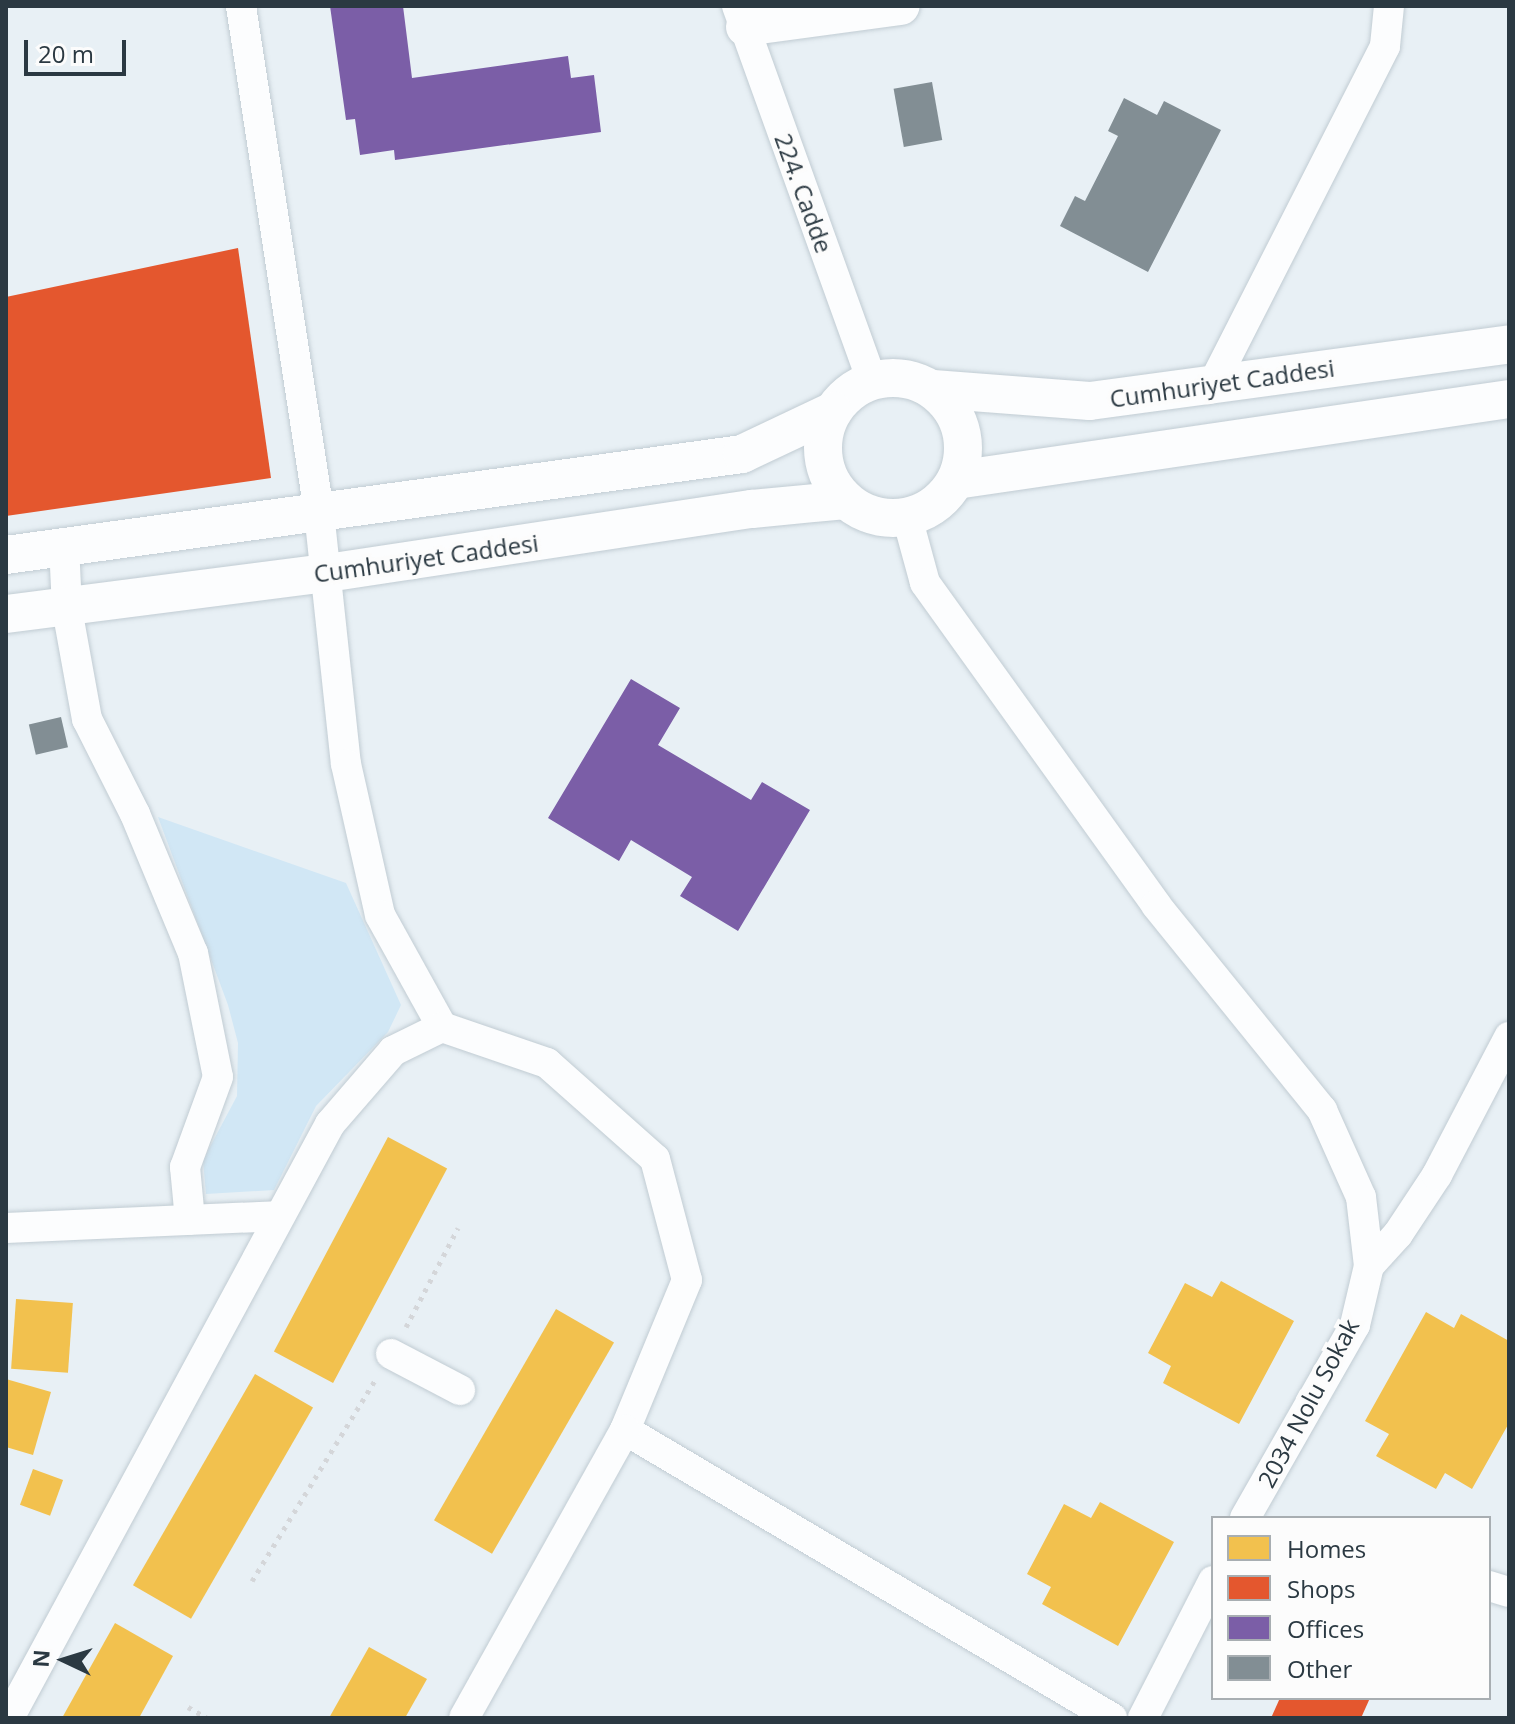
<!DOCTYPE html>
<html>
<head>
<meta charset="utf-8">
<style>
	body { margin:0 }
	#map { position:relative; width:1515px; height:1724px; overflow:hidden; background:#e8f0f5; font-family:"Open Sans",sans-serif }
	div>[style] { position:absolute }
	.green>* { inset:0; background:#d1e7f5 }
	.homes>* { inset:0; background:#f2c14e; transform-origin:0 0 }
	.shops>* { inset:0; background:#e4572e }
	.offices>* { inset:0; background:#7b5ea7 }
	.building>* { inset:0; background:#828e94; transform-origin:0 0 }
	.path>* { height:5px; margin-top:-2.5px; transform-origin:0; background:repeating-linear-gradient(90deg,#d4d6d9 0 4px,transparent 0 10px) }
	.roads { filter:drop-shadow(0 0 2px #c1ccd3) drop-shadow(0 0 2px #c1ccd3) }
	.minor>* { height:30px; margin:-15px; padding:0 15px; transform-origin:15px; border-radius:15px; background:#fcfdfe }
	.tertiary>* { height:38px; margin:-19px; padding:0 19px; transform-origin:19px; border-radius:19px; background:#fcfdfe }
	.tertiary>.ring { margin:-19px; padding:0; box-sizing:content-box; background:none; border:38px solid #fcfdfe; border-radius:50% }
	span { translate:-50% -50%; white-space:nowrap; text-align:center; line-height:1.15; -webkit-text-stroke:8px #fcfcfc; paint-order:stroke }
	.street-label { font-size:24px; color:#2b3942 }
	.frame { position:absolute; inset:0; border:8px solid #2b3942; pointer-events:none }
	.legend { position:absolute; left:1211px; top:1516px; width:280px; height:184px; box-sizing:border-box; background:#fcfcfc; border:2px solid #a8aeb2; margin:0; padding:10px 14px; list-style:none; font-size:24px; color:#2b3942 }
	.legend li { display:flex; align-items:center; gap:16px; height:40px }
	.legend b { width:40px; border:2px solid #a8aeb2 }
	.north { position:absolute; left:24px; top:1620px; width:80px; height:80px; -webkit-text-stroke:6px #fcfcfc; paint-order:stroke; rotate:274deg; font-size:22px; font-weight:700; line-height:32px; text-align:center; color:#2b3942 }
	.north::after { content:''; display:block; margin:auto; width:28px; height:36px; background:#2b3942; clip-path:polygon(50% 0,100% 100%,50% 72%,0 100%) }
	.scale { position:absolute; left:24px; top:40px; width:102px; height:36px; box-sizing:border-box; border:4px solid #2b3942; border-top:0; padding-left:10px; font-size:24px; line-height:28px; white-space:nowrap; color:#2b3942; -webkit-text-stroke:6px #fcfcfc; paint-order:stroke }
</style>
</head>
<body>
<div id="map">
	<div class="green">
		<i style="clip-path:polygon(158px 817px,346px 883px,401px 1005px,388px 1032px,316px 1106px,274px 1190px,206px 1194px,203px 1160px,237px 1096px,238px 1043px,228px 1005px)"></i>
	</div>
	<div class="homes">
		<i style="left:388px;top:1137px;width:67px;height:243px;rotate:28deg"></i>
		<i style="clip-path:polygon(1221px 1281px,1294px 1321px,1239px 1424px,1163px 1383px,1171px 1366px,1148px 1353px,1185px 1283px,1212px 1297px)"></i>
		<i style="left:16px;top:1299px;width:57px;height:70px;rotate:4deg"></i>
		<i style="left:556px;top:1309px;width:67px;height:244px;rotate:30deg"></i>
		<i style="clip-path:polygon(1426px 1312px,1454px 1328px,1461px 1314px,1509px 1341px,1509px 1423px,1472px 1489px,1445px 1473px,1436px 1489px,1376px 1456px,1389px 1434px,1365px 1421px)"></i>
		<i style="left:255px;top:1374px;width:67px;height:244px;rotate:30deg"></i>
		<i style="clip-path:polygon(6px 1379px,51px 1392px,33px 1455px,6px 1447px)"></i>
		<i style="left:33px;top:1469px;width:32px;height:38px;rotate:20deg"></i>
		<i style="clip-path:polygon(1100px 1502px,1174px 1542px,1118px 1646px,1042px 1604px,1051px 1587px,1027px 1574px,1064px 1504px,1091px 1518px)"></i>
		<i style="clip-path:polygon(115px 1623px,173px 1656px,139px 1718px,62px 1718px)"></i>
		<i style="clip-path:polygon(369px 1647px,427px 1679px,405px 1718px,329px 1718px)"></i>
	</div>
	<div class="shops">
		<i style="clip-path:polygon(238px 248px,271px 478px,6px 516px,6px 297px)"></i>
		<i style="clip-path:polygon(1280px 1698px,1370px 1698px,1361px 1718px,1271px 1718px)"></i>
	</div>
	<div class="offices">
		<i style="clip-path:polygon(330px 6px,403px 6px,412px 78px,568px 56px,571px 78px,594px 75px,601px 132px,395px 160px,394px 150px,360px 155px,355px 119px,346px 120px)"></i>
		<i style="clip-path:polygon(631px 679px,680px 708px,658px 745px,751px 800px,762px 782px,810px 810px,738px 931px,680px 896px,692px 877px,631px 840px,619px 861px,548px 818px)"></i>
	</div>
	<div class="building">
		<i style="left:932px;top:82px;width:59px;height:39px;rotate:80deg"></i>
		<i style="clip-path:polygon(1124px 98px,1157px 115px,1164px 101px,1221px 130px,1148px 272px,1060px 226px,1075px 196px,1085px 201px,1118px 136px,1108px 131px)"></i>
		<i style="left:61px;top:717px;width:31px;height:33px;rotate:77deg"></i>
	</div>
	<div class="path">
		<i style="left:406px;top:1327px;width:112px;rotate:-62.3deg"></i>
		<i style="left:252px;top:1581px;width:236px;rotate:-58.5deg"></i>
		<i style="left:188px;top:1707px;width:22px;rotate:30deg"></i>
	</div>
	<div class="roads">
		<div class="minor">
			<i style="left:241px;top:6px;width:512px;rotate:81.24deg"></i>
			<i style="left:319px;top:512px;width:253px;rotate:83.9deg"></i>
			<i style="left:346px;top:764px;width:155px;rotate:77.3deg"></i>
			<i style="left:380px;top:915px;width:128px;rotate:61deg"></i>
			<i style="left:737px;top:6px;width:398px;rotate:70.2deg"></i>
			<i style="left:1212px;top:386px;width:381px;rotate:-63deg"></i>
			<i style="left:1385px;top:46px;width:40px;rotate:-84.3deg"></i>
			<i style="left:907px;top:517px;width:68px;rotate:74.7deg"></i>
			<i style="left:925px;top:583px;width:396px;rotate:54.3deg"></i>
			<i style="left:1156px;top:905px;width:264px;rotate:51deg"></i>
			<i style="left:1322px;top:1110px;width:95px;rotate:65.9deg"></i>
			<i style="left:1361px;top:1197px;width:69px;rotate:83.4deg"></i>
			<i style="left:64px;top:545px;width:64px;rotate:87.3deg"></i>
			<i style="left:67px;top:609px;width:112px;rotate:79.7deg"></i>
			<i style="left:87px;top:719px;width:106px;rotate:63.2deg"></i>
			<i style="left:135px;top:814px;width:151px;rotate:67.4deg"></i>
			<i style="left:193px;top:953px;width:126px;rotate:78.6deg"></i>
			<i style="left:218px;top:1077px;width:96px;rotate:110.1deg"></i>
			<i style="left:185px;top:1167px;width:53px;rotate:84.6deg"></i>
			<i style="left:6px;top:1228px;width:271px;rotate:-2.5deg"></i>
			<i style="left:391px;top:1354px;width:78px;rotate:27.6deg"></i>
			<i style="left:625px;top:1430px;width:566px;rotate:30.6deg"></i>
			<i style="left:1245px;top:1518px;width:222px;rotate:-60.3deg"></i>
			<i style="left:1355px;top:1325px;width:61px;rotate:-76.7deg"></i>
			<i style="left:1369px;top:1266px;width:43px;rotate:-47.8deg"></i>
			<i style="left:1398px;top:1234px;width:71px;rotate:-56.5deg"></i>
			<i style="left:1437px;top:1175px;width:156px;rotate:-62.4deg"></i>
			<i style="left:1489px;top:1586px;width:21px;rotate:17deg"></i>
			<i style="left:9px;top:1718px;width:675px;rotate:-61.61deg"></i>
			<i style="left:330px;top:1124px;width:96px;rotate:-49.2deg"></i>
			<i style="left:393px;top:1051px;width:55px;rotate:-26.1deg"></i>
			<i style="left:442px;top:1027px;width:111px;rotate:18.9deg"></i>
			<i style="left:547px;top:1063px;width:144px;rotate:41.6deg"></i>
			<i style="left:655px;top:1159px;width:125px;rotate:75.2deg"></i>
			<i style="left:687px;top:1280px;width:162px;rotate:112.5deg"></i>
			<i style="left:625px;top:1430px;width:330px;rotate:119.2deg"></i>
			<i style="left:1143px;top:1718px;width:154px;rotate:-62.9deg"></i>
		</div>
		<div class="tertiary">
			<i style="left:745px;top:27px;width:157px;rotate:-7.7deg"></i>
			<i class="ring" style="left:823px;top:378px;width:102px;height:102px"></i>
			<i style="left:933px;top:389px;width:157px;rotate:4.4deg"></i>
			<i style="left:1090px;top:401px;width:423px;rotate:-7.7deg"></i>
			<i style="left:956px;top:480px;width:559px;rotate:-8.33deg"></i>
			<i style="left:6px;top:555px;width:743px;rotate:-7.81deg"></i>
			<i style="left:742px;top:454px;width:101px;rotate:-25.3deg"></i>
			<i style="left:6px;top:614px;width:324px;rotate:-7.3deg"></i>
			<i style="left:327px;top:573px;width:430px;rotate:-8.6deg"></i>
			<i style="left:752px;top:509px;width:94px;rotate:-5.5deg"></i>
		</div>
	</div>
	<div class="street-label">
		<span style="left:804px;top:193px;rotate:70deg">224. Cadde</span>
		<span style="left:1222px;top:383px;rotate:-8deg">Cumhuriyet Caddesi</span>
		<span style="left:426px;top:558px;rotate:-8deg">Cumhuriyet Caddesi</span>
		<span style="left:1308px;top:1403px;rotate:-62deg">2034 Nolu Sokak</span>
	</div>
	<div class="frame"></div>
	<ul class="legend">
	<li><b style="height:22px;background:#f2c14e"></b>Homes</li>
	<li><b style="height:22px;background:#e4572e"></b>Shops</li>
	<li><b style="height:22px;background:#7b5ea7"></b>Offices</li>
	<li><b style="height:22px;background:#828e94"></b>Other</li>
	</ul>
	<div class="north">N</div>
	<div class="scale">20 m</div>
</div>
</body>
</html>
